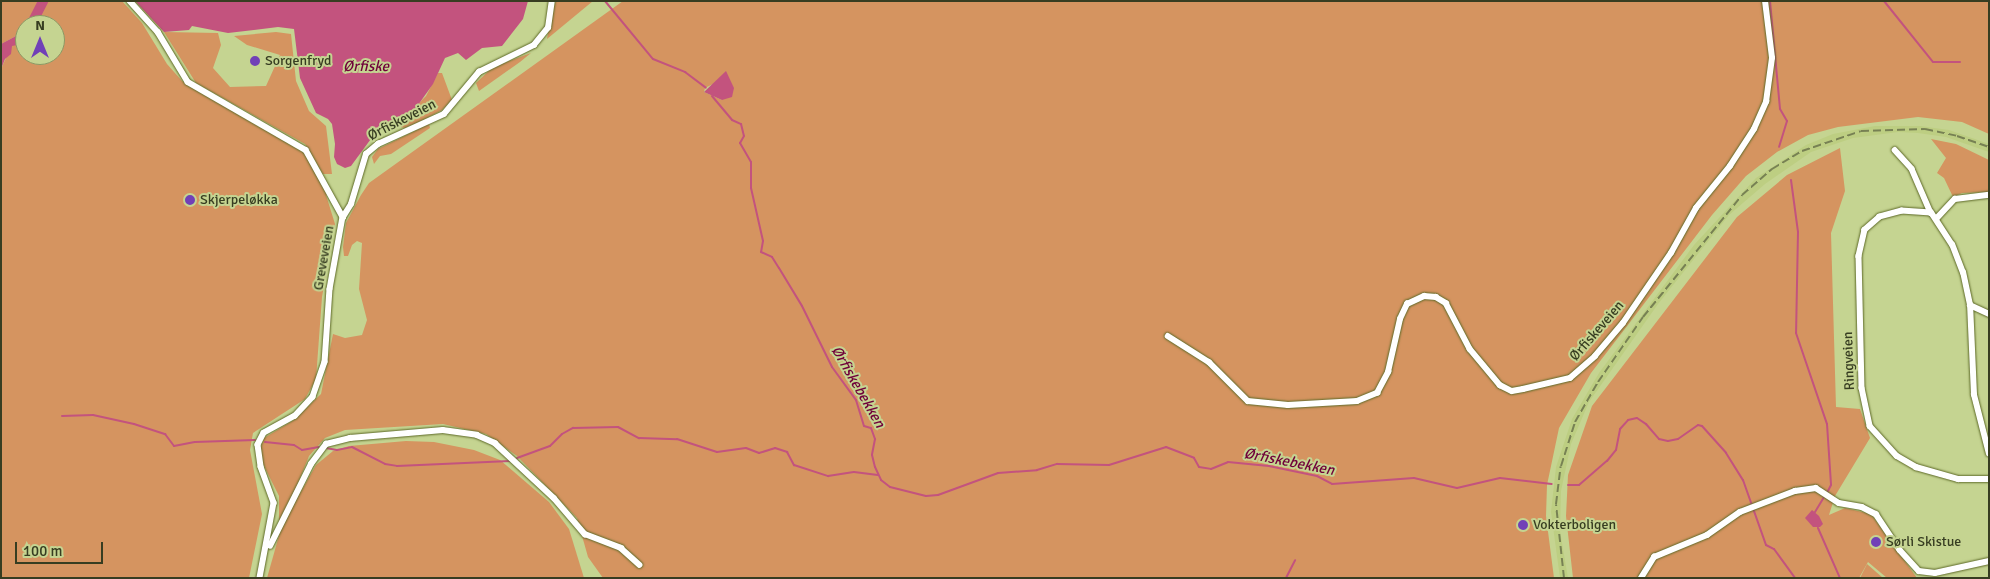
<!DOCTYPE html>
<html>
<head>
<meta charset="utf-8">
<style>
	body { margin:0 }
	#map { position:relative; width:1990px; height:579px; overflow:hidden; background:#c5d491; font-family:Signika,sans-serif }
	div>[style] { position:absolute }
	.built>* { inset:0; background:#bdce82 }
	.green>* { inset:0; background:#d59460 }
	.water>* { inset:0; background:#c3537e }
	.stream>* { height:2px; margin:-1px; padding:0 1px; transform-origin:1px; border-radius:1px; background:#c3537e }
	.river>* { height:10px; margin:-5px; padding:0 5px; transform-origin:5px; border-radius:5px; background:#c3537e }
	.roads { filter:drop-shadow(0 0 1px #5d6927) drop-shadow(0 0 1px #5d6927) }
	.minor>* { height:5.5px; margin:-2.75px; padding:0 2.75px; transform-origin:2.75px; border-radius:2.75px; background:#fff }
	.rail>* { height:2px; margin-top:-1px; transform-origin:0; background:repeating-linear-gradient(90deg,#778153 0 8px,transparent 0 12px) }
	.dots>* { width:14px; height:14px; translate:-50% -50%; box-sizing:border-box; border:2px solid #c5d491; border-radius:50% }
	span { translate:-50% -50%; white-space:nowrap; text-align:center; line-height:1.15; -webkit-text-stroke:4px #c5d491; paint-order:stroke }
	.poi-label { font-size:14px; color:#373d21 }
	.left { translate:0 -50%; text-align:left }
	.street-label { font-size:14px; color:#373d21 }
	.water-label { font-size:15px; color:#70003a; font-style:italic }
	.frame { position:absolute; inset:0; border:2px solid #373d21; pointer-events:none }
	.north { position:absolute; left:15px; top:15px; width:50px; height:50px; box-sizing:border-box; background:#c5d491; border:1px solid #8c9864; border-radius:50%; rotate:0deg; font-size:14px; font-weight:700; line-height:20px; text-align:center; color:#373d21 }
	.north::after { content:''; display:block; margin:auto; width:18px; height:22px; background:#7140b7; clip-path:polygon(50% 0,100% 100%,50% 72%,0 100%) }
	.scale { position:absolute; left:15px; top:542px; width:88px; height:22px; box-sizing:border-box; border:2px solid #373d21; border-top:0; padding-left:6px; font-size:15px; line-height:18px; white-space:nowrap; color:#373d21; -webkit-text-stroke:4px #c5d491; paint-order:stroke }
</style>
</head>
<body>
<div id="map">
	<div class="built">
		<i style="clip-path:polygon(1875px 126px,1920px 126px,1949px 130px,1989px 144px,1989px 152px,1946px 137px,1918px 133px,1898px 132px,1853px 138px,1811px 152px,1765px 184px,1729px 215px,1658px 304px,1589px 402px,1571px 444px,1561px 491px,1560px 531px,1568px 578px,1560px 578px,1551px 512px,1556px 467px,1572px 419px,1599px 373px,1694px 245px,1756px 178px,1806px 145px,1833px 134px)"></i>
	</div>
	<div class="green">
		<i style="clip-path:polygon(evenodd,1px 1px,122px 1px,142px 23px,167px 64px,182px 81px,305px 153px,330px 196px,326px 195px,335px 224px,322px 297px,316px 379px,305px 399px,253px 433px,250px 450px,262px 514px,249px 578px,1px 578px,1px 69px,16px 36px,1px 44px,1px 1px,25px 25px,55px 25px,55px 55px,25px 55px,25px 25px)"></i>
		<i style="clip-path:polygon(556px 1px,593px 1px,547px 39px,552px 10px)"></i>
		<i style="clip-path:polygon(evenodd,623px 1px,1989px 1px,1989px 134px,1962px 122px,1918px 117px,1838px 127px,1808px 135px,1777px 152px,1746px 176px,1712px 215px,1591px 373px,1559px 428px,1547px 485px,1546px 516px,1554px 578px,603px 578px,588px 557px,577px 518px,517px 456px,486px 434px,443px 424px,345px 430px,325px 438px,309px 456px,279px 530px,279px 496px,261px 460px,261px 447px,264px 438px,294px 420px,321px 394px,333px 334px,345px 338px,362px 335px,367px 320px,359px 289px,362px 243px,357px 241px,352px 245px,348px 256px,344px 256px,343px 247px,346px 223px,361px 195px,369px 183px,623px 1px,715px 83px,722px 100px,704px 92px,705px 88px,715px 83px)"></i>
		<i style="clip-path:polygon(164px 32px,218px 33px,221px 45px,213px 68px,230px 87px,266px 86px,280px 55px,247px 45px,234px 36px,276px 32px,291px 34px,296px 81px,309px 111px,326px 126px,332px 174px,323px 174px,305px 144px,196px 83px)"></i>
		<i style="clip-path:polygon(531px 53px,520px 62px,479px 91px,476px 83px,493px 67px)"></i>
		<i style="clip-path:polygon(438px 73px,442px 73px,452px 100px,442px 110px,423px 120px,405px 128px,396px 126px,426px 96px)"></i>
		<i style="clip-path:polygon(429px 124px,430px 128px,391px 154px,380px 156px,374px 164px,372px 157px,378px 149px)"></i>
		<i style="clip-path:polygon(1931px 139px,1956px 144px,1989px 160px,1989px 192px,1962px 193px,1953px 197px,1944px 178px,1937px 173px,1946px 158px)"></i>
		<i style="clip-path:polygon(1840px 148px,1845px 191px,1831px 233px,1836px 407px,1860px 409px,1870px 438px,1835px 496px,1829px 515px,1845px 508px,1871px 514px,1917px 578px,1887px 578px,1868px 562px,1859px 578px,1573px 578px,1566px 516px,1568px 475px,1592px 406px,1737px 217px,1787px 175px)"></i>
		<i style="clip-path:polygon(406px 441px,434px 442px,474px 450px,500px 460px,549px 502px,569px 529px,584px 578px,267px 578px,282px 525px,316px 465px,333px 451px,349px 446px)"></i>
		<i style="clip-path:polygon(1867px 564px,1883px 578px,1860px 578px)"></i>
	</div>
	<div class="water">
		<i style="clip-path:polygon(135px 1px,528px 1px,523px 19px,502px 46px,482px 48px,466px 60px,458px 53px,445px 58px,433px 84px,413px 112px,396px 126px,376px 132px,351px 166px,345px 168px,337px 164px,334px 157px,335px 144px,332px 124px,328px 119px,316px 113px,300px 78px,294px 29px,278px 27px,228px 33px,192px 26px,189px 30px,164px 32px)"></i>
		<i style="clip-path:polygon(16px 36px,22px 36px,17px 45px,12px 46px,11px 54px,5px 59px,1px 69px,1px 44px)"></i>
		<i style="clip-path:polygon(726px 71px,734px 88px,732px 97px,722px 100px,704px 92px)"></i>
		<i style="clip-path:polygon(1812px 510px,1819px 516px,1823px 524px,1820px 527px,1813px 527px,1805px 518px)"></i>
	</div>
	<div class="stream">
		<i style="left:605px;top:1px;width:75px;rotate:50.4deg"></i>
		<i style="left:653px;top:59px;width:35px;rotate:22deg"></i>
		<i style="left:685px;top:72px;width:26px;rotate:37deg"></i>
		<i style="left:1770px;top:1px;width:108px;rotate:84.7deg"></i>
		<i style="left:1780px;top:109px;width:14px;rotate:60deg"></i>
		<i style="left:1787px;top:121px;width:27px;rotate:107deg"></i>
		<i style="left:1884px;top:1px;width:78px;rotate:51.2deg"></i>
		<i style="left:1933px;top:62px;width:27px"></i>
		<i style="left:712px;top:96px;width:31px;rotate:50deg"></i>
		<i style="left:732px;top:120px;width:10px;rotate:24deg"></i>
		<i style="left:741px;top:124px;width:12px;rotate:76deg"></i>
		<i style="left:744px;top:136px;width:8px;rotate:120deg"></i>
		<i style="left:740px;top:143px;width:22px;rotate:60deg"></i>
		<i style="left:751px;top:162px;width:26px;rotate:90deg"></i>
		<i style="left:751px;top:188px;width:54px;rotate:77.2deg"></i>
		<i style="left:763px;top:241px;width:11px;rotate:100deg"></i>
		<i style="left:761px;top:252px;width:12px;rotate:24deg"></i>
		<i style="left:772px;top:257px;width:13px;rotate:58deg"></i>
		<i style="left:779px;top:268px;width:44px;rotate:58.8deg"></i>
		<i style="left:802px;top:306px;width:68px;rotate:63.8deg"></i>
		<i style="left:832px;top:367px;width:41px;rotate:54deg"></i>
		<i style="left:856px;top:400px;width:27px;rotate:73deg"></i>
		<i style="left:864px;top:426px;width:7px;rotate:16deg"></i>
		<i style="left:871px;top:428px;width:12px;rotate:70deg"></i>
		<i style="left:875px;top:439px;width:16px;rotate:101deg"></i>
		<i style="left:872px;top:455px;width:12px;rotate:76deg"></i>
		<i style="left:875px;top:467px;width:14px;rotate:65deg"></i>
		<i style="left:881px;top:480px;width:11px;rotate:38deg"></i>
		<i style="left:890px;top:487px;width:37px;rotate:14deg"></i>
		<i style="left:926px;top:496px;width:12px;rotate:-5deg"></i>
		<i style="left:938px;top:495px;width:64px;rotate:-20.1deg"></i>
		<i style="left:998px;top:473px;width:39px;rotate:-4deg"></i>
		<i style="left:1037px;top:470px;width:21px;rotate:-17deg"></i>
		<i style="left:1057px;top:464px;width:52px;rotate:1.1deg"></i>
		<i style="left:1109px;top:465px;width:60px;rotate:-17.5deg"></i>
		<i style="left:1166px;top:447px;width:30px;rotate:21deg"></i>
		<i style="left:1194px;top:458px;width:10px;rotate:61deg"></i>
		<i style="left:1199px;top:467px;width:12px;rotate:9deg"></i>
		<i style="left:1211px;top:469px;width:18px;rotate:-22deg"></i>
		<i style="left:1228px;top:462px;width:41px;rotate:5.6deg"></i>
		<i style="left:1269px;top:466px;width:49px;rotate:11.8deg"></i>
		<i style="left:1317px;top:476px;width:17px;rotate:28deg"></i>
		<i style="left:1332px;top:484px;width:82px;rotate:-4.2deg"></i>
		<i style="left:1414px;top:478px;width:44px;rotate:13.1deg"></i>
		<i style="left:1457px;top:488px;width:44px;rotate:-13.1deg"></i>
		<i style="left:1500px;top:478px;width:52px;rotate:6.6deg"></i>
		<i style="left:1791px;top:180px;width:52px;rotate:82.3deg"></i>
		<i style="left:1798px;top:232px;width:101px;rotate:91.1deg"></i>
		<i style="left:1796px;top:333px;width:96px;rotate:71.2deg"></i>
		<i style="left:1827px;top:424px;width:61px;rotate:86.2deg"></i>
		<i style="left:1831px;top:485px;width:9px;rotate:117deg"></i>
		<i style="left:62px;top:416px;width:31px;rotate:-2deg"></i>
		<i style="left:93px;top:415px;width:42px;rotate:12.4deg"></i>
		<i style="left:134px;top:424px;width:33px;rotate:18deg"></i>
		<i style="left:165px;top:434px;width:15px;rotate:53deg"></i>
		<i style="left:174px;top:446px;width:21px;rotate:-11deg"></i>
		<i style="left:195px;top:442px;width:60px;rotate:-1.9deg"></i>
		<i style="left:265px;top:442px;width:29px;rotate:6deg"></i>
		<i style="left:294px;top:445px;width:9px;rotate:32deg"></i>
		<i style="left:302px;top:450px;width:17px;rotate:-10deg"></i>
		<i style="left:326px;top:448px;width:11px;rotate:10deg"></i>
		<i style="left:337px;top:450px;width:15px;rotate:-11deg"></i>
		<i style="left:352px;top:447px;width:37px;rotate:27deg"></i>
		<i style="left:385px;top:464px;width:12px;rotate:9deg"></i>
		<i style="left:397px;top:466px;width:113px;rotate:-2.5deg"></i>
		<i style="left:517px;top:458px;width:35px;rotate:-20deg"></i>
		<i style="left:550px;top:446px;width:17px;rotate:-45deg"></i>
		<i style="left:562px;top:434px;width:13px;rotate:-29deg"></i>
		<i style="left:573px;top:428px;width:45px;rotate:-1.3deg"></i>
		<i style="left:618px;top:427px;width:24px;rotate:28deg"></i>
		<i style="left:639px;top:438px;width:38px;rotate:2deg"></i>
		<i style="left:677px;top:439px;width:42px;rotate:18deg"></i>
		<i style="left:717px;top:452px;width:29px;rotate:-8deg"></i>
		<i style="left:746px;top:448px;width:14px;rotate:21deg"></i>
		<i style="left:759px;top:453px;width:17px;rotate:-17deg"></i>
		<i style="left:775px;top:448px;width:13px;rotate:18deg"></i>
		<i style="left:787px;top:452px;width:15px;rotate:62deg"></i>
		<i style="left:794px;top:465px;width:36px;rotate:18deg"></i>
		<i style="left:828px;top:476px;width:26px;rotate:-9deg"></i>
		<i style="left:854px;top:472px;width:24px;rotate:7deg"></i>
		<i style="left:1568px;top:485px;width:11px"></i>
		<i style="left:1579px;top:485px;width:37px;rotate:-41deg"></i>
		<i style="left:1607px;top:461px;width:14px;rotate:-51deg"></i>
		<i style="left:1616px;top:450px;width:21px;rotate:-79deg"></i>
		<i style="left:1620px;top:429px;width:12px;rotate:-48deg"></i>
		<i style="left:1628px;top:420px;width:9px;rotate:-13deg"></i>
		<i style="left:1637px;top:418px;width:11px;rotate:34deg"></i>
		<i style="left:1646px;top:424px;width:20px;rotate:49deg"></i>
		<i style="left:1659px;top:439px;width:9px;rotate:13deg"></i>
		<i style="left:1668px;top:441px;width:10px;rotate:-11deg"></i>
		<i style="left:1678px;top:439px;width:24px;rotate:-35deg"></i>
		<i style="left:1698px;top:425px;width:4px;rotate:14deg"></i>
		<i style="left:1702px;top:426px;width:36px;rotate:48deg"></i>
		<i style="left:1726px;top:453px;width:32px;rotate:58deg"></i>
		<i style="left:1743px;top:480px;width:69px;rotate:70.5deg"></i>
		<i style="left:1766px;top:545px;width:9px;rotate:27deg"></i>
		<i style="left:1774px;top:549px;width:36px;rotate:54deg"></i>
		<i style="left:1815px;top:512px;width:17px;rotate:-59deg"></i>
		<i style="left:1818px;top:528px;width:55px;rotate:66.3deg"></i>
		<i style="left:1286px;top:578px;width:20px;rotate:-63deg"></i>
	</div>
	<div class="river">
		<i style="left:31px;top:25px;width:27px;rotate:-63deg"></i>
		<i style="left:22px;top:36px;width:4px;rotate:-34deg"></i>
	</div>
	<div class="roads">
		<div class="minor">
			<i style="left:130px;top:1px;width:42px;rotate:47.9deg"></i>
			<i style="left:158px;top:32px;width:58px;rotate:59deg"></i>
			<i style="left:188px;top:82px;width:136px;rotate:30deg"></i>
			<i style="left:306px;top:150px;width:77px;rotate:61.1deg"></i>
			<i style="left:343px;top:217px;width:73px;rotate:100.2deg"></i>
			<i style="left:330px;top:289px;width:73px;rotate:93.9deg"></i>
			<i style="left:325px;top:362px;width:37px;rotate:109deg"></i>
			<i style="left:313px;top:397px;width:26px;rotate:133deg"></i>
			<i style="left:295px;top:416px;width:35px;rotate:151deg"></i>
			<i style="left:264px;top:433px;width:13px;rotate:117deg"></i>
			<i style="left:258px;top:445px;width:22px;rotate:82deg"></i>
			<i style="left:261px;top:467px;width:38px;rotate:70deg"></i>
			<i style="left:274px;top:503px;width:76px;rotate:100.6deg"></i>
			<i style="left:1895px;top:150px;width:25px;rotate:48deg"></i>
			<i style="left:1912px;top:169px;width:48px;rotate:66.6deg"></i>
			<i style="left:343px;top:217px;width:15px;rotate:-58deg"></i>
			<i style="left:351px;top:204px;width:52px;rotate:-73.3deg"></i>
			<i style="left:366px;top:154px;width:16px;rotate:-40deg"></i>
			<i style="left:378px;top:144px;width:72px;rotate:-24.4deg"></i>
			<i style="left:444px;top:114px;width:55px;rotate:-50.2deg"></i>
			<i style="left:479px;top:72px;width:61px;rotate:-26.1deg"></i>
			<i style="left:534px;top:45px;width:22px;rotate:-51deg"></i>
			<i style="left:548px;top:28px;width:27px;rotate:-82deg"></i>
			<i style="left:1937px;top:218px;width:26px;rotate:-47deg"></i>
			<i style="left:1955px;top:199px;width:34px;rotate:-7deg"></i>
			<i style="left:1970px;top:305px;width:21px;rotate:25deg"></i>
			<i style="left:1168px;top:336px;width:49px;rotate:32.4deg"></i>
			<i style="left:1209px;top:362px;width:55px;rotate:45deg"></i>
			<i style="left:1248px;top:401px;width:40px;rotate:5.7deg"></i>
			<i style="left:1288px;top:405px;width:69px;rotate:-3.3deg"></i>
			<i style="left:1357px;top:401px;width:22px;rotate:-22deg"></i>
			<i style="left:1377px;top:393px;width:24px;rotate:-62deg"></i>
			<i style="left:1388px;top:372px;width:54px;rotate:-77.2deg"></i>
			<i style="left:1400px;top:319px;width:17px;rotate:-65deg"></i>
			<i style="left:1407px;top:304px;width:19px;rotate:-25deg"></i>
			<i style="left:1424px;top:296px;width:12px;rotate:5deg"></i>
			<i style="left:1436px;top:297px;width:12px;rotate:31deg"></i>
			<i style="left:1446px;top:303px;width:52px;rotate:62.4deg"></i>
			<i style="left:1470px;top:349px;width:47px;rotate:50.2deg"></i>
			<i style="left:1500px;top:385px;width:13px;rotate:27deg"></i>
			<i style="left:1512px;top:391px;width:11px;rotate:-10deg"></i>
			<i style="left:1523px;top:389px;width:48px;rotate:-13.2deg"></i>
			<i style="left:1570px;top:378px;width:33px;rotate:-41deg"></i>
			<i style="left:1595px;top:356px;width:43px;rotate:-49.7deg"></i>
			<i style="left:1623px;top:323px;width:85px;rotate:-55.6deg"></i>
			<i style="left:1671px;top:253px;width:51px;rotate:-60.9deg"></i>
			<i style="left:1696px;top:208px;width:54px;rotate:-51deg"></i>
			<i style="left:1730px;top:166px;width:44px;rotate:-57deg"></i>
			<i style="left:1754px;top:129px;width:30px;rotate:-66deg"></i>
			<i style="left:1766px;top:102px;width:44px;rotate:-82.2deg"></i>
			<i style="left:1772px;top:58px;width:57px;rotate:-97deg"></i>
			<i style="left:1989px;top:454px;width:61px;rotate:-104.3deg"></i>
			<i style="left:1974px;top:395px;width:90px;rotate:-92.5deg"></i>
			<i style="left:1970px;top:305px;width:33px;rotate:-102deg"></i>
			<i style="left:1963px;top:273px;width:30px;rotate:-111deg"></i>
			<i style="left:1952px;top:245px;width:38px;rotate:-123deg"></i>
			<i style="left:1931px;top:213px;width:29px;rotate:-176deg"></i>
			<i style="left:1902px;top:211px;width:23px;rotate:165deg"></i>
			<i style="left:1880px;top:217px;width:20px;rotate:139deg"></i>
			<i style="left:1865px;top:230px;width:27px;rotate:103deg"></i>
			<i style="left:1859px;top:256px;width:132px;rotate:88.7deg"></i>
			<i style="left:1862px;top:388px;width:39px;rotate:78deg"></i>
			<i style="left:1870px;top:426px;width:40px;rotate:48deg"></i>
			<i style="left:1897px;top:456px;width:22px;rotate:30deg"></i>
			<i style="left:1916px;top:467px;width:44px;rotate:15.9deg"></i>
			<i style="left:1958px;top:479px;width:31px"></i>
			<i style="left:270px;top:546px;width:92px;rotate:-63.4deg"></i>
			<i style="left:311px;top:464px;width:25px;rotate:-53deg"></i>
			<i style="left:326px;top:444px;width:25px;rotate:-14deg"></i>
			<i style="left:350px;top:438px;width:93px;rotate:-4.9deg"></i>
			<i style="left:443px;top:430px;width:34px;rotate:8deg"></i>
			<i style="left:477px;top:435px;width:20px;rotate:24deg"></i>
			<i style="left:495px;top:443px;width:81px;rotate:43deg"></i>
			<i style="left:554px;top:498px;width:48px;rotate:49.3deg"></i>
			<i style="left:585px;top:534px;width:39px;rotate:21deg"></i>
			<i style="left:621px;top:548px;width:25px;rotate:42deg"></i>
			<i style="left:1641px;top:578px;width:25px;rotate:-58deg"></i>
			<i style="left:1654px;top:557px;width:57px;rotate:-22.5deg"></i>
			<i style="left:1707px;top:535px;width:40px;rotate:-34.9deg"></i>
			<i style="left:1740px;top:512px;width:59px;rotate:-20.9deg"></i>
			<i style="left:1795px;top:491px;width:21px;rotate:-8deg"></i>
			<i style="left:1816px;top:488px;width:27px;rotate:33deg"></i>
			<i style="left:1839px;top:503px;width:23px;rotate:10deg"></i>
			<i style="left:1862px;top:507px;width:16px;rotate:27deg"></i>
			<i style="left:1876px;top:514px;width:43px;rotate:56.3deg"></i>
			<i style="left:1900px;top:550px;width:28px;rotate:48deg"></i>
			<i style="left:1919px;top:571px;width:16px;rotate:7deg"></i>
			<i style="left:1935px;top:573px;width:55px;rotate:-12.5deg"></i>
		</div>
	</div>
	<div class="rail">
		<i style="left:1564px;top:578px;width:74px;rotate:-96.2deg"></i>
		<i style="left:1556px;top:504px;width:38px;rotate:-83deg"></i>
		<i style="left:1561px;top:466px;width:46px;rotate:-72.3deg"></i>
		<i style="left:1575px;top:422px;width:46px;rotate:-60.1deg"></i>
		<i style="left:1598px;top:382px;width:79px;rotate:-55.3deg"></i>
		<i style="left:1643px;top:317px;width:157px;rotate:-50.9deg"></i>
		<i style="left:1742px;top:195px;width:40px;rotate:-41deg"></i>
		<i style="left:1772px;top:169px;width:35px;rotate:-31deg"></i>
		<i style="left:1802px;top:151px;width:62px;rotate:-18.7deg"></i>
		<i style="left:1861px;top:131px;width:64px;rotate:-1.8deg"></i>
		<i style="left:1925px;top:129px;width:33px;rotate:12deg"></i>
		<i style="left:1957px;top:136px;width:34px;rotate:19deg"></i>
	</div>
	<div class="dots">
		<i style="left:255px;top:61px;background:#7140b7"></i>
		<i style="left:190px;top:200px;background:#7140b7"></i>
		<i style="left:1523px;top:525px;background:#7140b7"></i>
		<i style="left:1876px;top:542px;background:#7140b7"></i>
	</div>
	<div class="poi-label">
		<span class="left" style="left:265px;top:61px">Sorgenfryd</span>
		<span class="left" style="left:200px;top:200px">Skjerpeløkka</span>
		<span class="left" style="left:1533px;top:525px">Vokterboligen</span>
		<span class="left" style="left:1886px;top:542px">Sørli Skistue</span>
	</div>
	<div class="street-label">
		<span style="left:402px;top:120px;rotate:-27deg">Ørfiskeveien</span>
		<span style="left:324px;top:258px;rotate:-80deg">Greveveien</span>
		<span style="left:1597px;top:331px;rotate:-49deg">Ørfiskeveien</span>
		<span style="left:1849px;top:361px;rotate:-92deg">Ringveien</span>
	</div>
	<div class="water-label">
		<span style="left:366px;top:67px">Ørfiske</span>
		<span style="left:858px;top:387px;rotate:60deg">Ørfiskebekken</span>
		<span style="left:1289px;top:462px;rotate:11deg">Ørfiskebekken</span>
	</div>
	<div class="frame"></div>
	<div class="north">N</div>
	<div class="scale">100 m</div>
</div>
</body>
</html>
